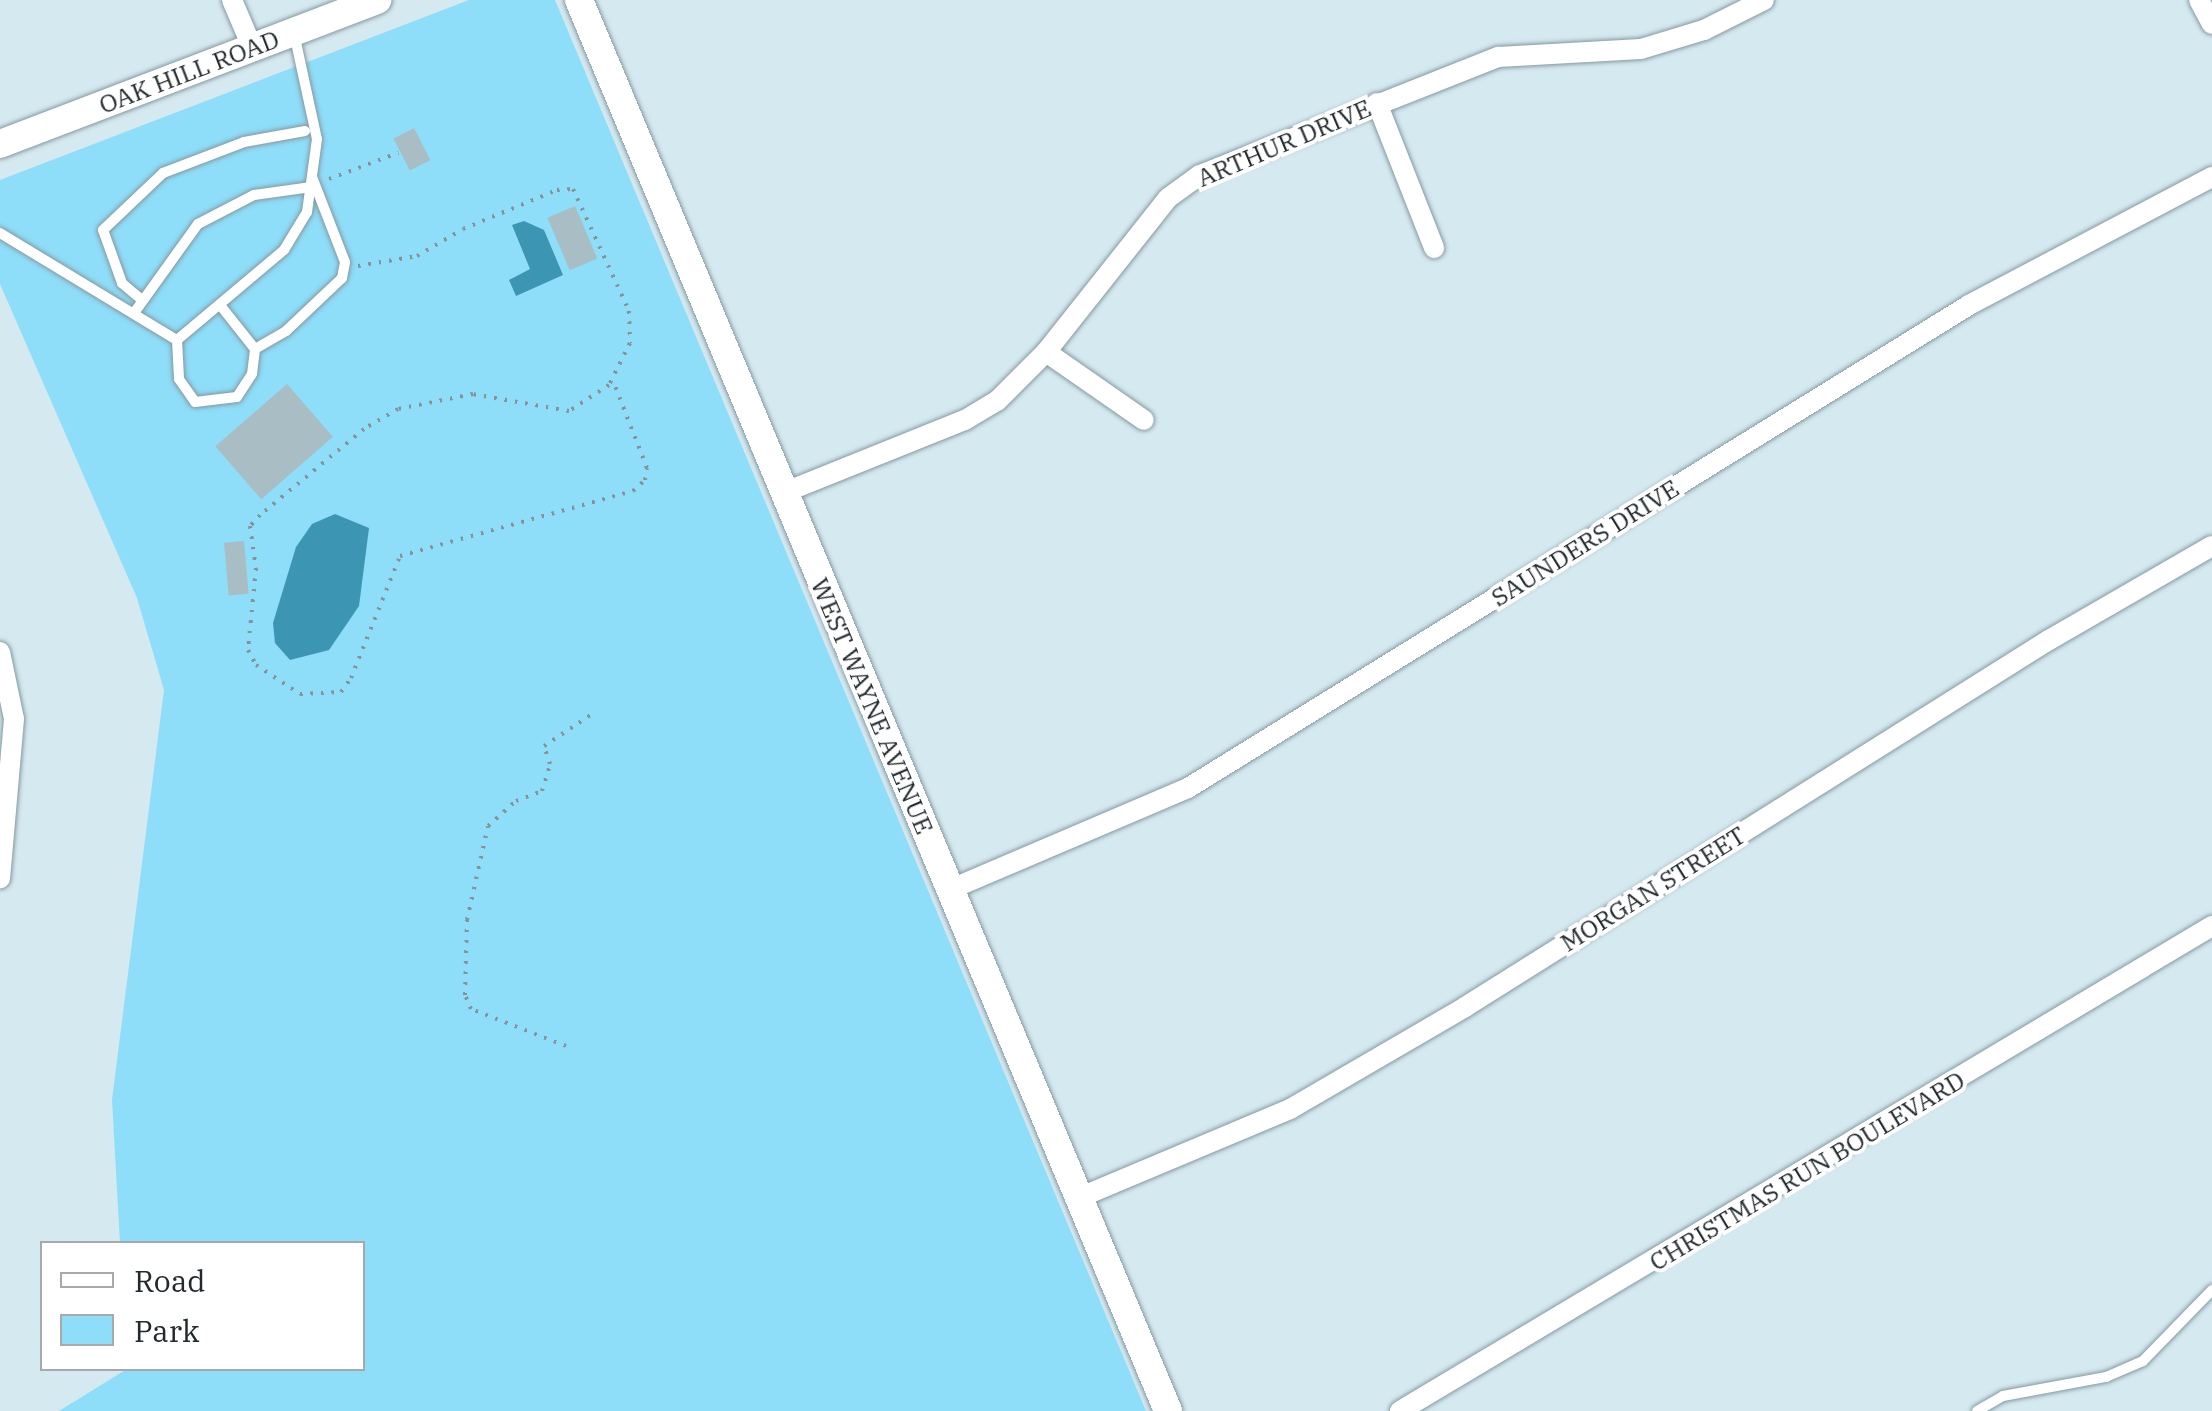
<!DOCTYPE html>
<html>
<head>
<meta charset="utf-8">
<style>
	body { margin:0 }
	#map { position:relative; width:2212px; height:1411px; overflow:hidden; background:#d5e9f1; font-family:"IBM Plex Serif",serif }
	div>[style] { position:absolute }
	.green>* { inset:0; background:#8eddf9 }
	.water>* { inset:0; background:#3c96b3 }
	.building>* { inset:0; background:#a9bdc5; transform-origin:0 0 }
	.path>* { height:4px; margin-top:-2px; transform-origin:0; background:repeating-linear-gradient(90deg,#849399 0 2.5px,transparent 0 10.5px) }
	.roads { filter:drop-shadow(0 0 2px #8599a0) drop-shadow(0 0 2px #8599a0) }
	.lane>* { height:10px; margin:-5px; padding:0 5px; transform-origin:5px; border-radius:5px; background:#fff }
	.street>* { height:20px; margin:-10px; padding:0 10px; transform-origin:10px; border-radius:10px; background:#fff }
	.secondary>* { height:28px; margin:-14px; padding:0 14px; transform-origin:14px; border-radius:14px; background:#fff }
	span { translate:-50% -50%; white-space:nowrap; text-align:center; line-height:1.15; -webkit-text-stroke:8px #fff; paint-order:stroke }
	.street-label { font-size:25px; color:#222a2d }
	.legend { position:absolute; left:40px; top:1241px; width:325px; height:130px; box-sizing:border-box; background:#fff; border:2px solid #a7aaab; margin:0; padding:12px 18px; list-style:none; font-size:30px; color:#222a2d }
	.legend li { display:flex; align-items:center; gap:20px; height:50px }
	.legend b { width:50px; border:2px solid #a7aaab }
</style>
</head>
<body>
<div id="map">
	<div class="green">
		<i style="clip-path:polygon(469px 0,555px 0,1146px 1411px,59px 1411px,127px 1369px,362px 1368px,362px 1244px,120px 1243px,112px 1100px,164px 690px,137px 598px,0 284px,0 180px)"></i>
	</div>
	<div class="water">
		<i style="clip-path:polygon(524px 221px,544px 230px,563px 275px,516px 296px,509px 280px,530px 269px,512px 225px)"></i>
		<i style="clip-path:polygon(335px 514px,369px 528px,359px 606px,329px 650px,290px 660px,275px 643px,273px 623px,296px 547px,312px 524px)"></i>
	</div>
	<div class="building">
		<i style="left:414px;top:128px;width:36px;height:23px;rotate:63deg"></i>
		<i style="left:575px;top:206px;width:57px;height:30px;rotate:67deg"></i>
		<i style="left:287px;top:384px;width:70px;height:95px;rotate:49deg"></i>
		<i style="left:244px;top:541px;width:53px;height:20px;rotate:85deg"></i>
	</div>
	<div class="path">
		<i style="left:329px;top:179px;width:74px;rotate:-20.6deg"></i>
		<i style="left:358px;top:266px;width:60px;rotate:-9.6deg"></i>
		<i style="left:417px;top:256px;width:53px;rotate:-30.4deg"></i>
		<i style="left:463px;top:229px;width:102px;rotate:-22.5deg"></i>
		<i style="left:557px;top:190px;width:16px;rotate:-4deg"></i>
		<i style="left:573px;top:189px;width:134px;rotate:65.3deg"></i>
		<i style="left:629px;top:311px;width:32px;rotate:88deg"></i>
		<i style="left:630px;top:343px;width:47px;rotate:116.6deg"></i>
		<i style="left:609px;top:385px;width:48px;rotate:147deg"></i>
		<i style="left:569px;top:411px;width:97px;rotate:-170deg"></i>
		<i style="left:473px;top:394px;width:76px;rotate:168.7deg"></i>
		<i style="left:398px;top:409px;width:39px;rotate:150deg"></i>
		<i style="left:364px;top:429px;width:135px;rotate:140.4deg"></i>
		<i style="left:260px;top:515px;width:15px;rotate:132deg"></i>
		<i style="left:250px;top:526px;width:42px;rotate:81.9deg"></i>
		<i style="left:256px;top:568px;width:82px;rotate:95.6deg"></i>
		<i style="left:248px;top:650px;width:17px;rotate:62deg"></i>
		<i style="left:256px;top:665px;width:53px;rotate:33.4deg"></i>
		<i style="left:300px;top:694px;width:41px;rotate:-2.8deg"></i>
		<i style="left:341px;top:692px;width:17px;rotate:-54deg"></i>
		<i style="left:351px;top:678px;width:131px;rotate:-68.1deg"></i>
		<i style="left:400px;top:556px;width:242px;rotate:-15.6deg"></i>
		<i style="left:633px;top:491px;width:16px;rotate:-43deg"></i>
		<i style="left:645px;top:480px;width:12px;rotate:-81deg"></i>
		<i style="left:647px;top:468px;width:93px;rotate:-111.3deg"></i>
		<i style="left:566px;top:1046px;width:102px;rotate:-158.7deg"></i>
		<i style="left:471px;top:1009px;width:15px;rotate:-113deg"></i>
		<i style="left:465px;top:995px;width:75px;rotate:-88.5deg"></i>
		<i style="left:467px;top:920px;width:96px;rotate:-77.4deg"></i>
		<i style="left:488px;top:826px;width:38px;rotate:-42deg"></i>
		<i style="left:516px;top:801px;width:28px;rotate:-21deg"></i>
		<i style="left:542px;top:791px;width:28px;rotate:-73deg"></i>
		<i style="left:550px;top:764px;width:19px;rotate:-108deg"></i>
		<i style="left:544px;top:746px;width:58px;rotate:-33.7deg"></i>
	</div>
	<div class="roads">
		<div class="lane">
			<i style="left:294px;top:33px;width:108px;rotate:77.8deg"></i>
			<i style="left:317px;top:139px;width:74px;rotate:97.8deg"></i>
			<i style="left:307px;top:212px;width:44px;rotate:121.2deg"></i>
			<i style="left:284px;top:250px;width:140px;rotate:139.9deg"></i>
			<i style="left:177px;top:340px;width:39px;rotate:87deg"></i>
			<i style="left:179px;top:379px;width:28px;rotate:55deg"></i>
			<i style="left:195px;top:402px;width:42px;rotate:-6.8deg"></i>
			<i style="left:237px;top:397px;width:27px;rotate:-57deg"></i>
			<i style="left:252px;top:374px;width:25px;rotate:-83deg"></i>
			<i style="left:255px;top:349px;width:36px;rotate:-30deg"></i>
			<i style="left:286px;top:331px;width:77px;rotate:-43.4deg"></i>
			<i style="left:342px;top:278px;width:16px;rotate:-79deg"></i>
			<i style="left:345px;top:262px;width:91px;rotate:-111.2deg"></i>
			<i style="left:0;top:233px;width:207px;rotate:31.2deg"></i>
			<i style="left:142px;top:300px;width:26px;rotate:-140deg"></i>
			<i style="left:122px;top:283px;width:56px;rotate:-109.7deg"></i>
			<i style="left:103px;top:230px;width:83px;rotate:-43.5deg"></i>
			<i style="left:163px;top:173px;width:87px;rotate:-20.9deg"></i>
			<i style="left:244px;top:142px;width:62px;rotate:-10.2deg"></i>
			<i style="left:220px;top:305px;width:56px;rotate:51.5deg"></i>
			<i style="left:134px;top:313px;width:110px;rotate:-54.3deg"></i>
			<i style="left:198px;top:224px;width:63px;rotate:-27.4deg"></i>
			<i style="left:254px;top:195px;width:58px;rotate:-8deg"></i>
			<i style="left:1977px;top:1411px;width:30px;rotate:-30deg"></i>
			<i style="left:2003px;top:1396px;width:105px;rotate:-10.5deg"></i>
			<i style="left:2106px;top:1377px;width:40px;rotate:-23.4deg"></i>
			<i style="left:2143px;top:1361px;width:99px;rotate:-45.8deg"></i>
		</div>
		<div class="street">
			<i style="left:232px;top:0;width:51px;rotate:66.9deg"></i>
			<i style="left:2199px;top:0;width:27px;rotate:62deg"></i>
			<i style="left:1377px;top:103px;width:156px;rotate:68.5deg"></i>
			<i style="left:1046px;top:352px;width:119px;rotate:34.8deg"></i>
			<i style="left:783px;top:493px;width:196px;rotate:-21.9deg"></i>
			<i style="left:965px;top:420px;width:37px;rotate:-31deg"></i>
			<i style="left:997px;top:401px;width:69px;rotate:-45deg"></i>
			<i style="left:1046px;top:352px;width:196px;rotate:-51.6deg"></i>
			<i style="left:1168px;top:198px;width:39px;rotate:-36deg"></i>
			<i style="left:1200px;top:175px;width:321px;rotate:-21.6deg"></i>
			<i style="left:1498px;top:57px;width:143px;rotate:-3.2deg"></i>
			<i style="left:1641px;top:49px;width:66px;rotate:-16.8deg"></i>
			<i style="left:1704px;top:30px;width:67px;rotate:-26.6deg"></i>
			<i style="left:0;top:652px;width:68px;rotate:78.2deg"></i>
			<i style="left:14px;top:719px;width:160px;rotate:95deg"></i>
			<i style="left:949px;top:890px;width:260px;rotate:-23.1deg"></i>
			<i style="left:1188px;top:788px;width:918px;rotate:-31.73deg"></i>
			<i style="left:1969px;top:305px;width:275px;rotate:-27.8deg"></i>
			<i style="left:1076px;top:1199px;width:232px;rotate:-22.8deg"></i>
			<i style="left:1290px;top:1109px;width:203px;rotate:-30.2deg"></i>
			<i style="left:1465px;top:1007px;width:690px;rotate:-32.15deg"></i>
			<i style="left:2049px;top:640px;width:188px;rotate:-30deg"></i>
			<i style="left:1400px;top:1411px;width:946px;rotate:-30.85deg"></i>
		</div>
		<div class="secondary">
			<i style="left:579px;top:0;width:1529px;rotate:67.34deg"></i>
			<i style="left:0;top:144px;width:404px;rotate:-20.9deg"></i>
		</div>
	</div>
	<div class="street-label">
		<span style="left:189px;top:72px;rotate:-21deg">OAK HILL ROAD</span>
		<span style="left:1284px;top:143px;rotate:-23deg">ARTHUR DRIVE</span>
		<span style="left:1585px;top:543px;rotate:-32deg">SAUNDERS DRIVE</span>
		<span style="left:872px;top:706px;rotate:67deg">WEST WAYNE AVENUE</span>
		<span style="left:1653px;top:889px;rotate:-32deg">MORGAN STREET</span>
		<span style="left:1807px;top:1171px;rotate:-31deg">CHRISTMAS RUN BOULEVARD</span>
	</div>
	<ul class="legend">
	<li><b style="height:12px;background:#fff"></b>Road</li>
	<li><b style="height:28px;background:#8eddf9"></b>Park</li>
	</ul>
</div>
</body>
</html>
